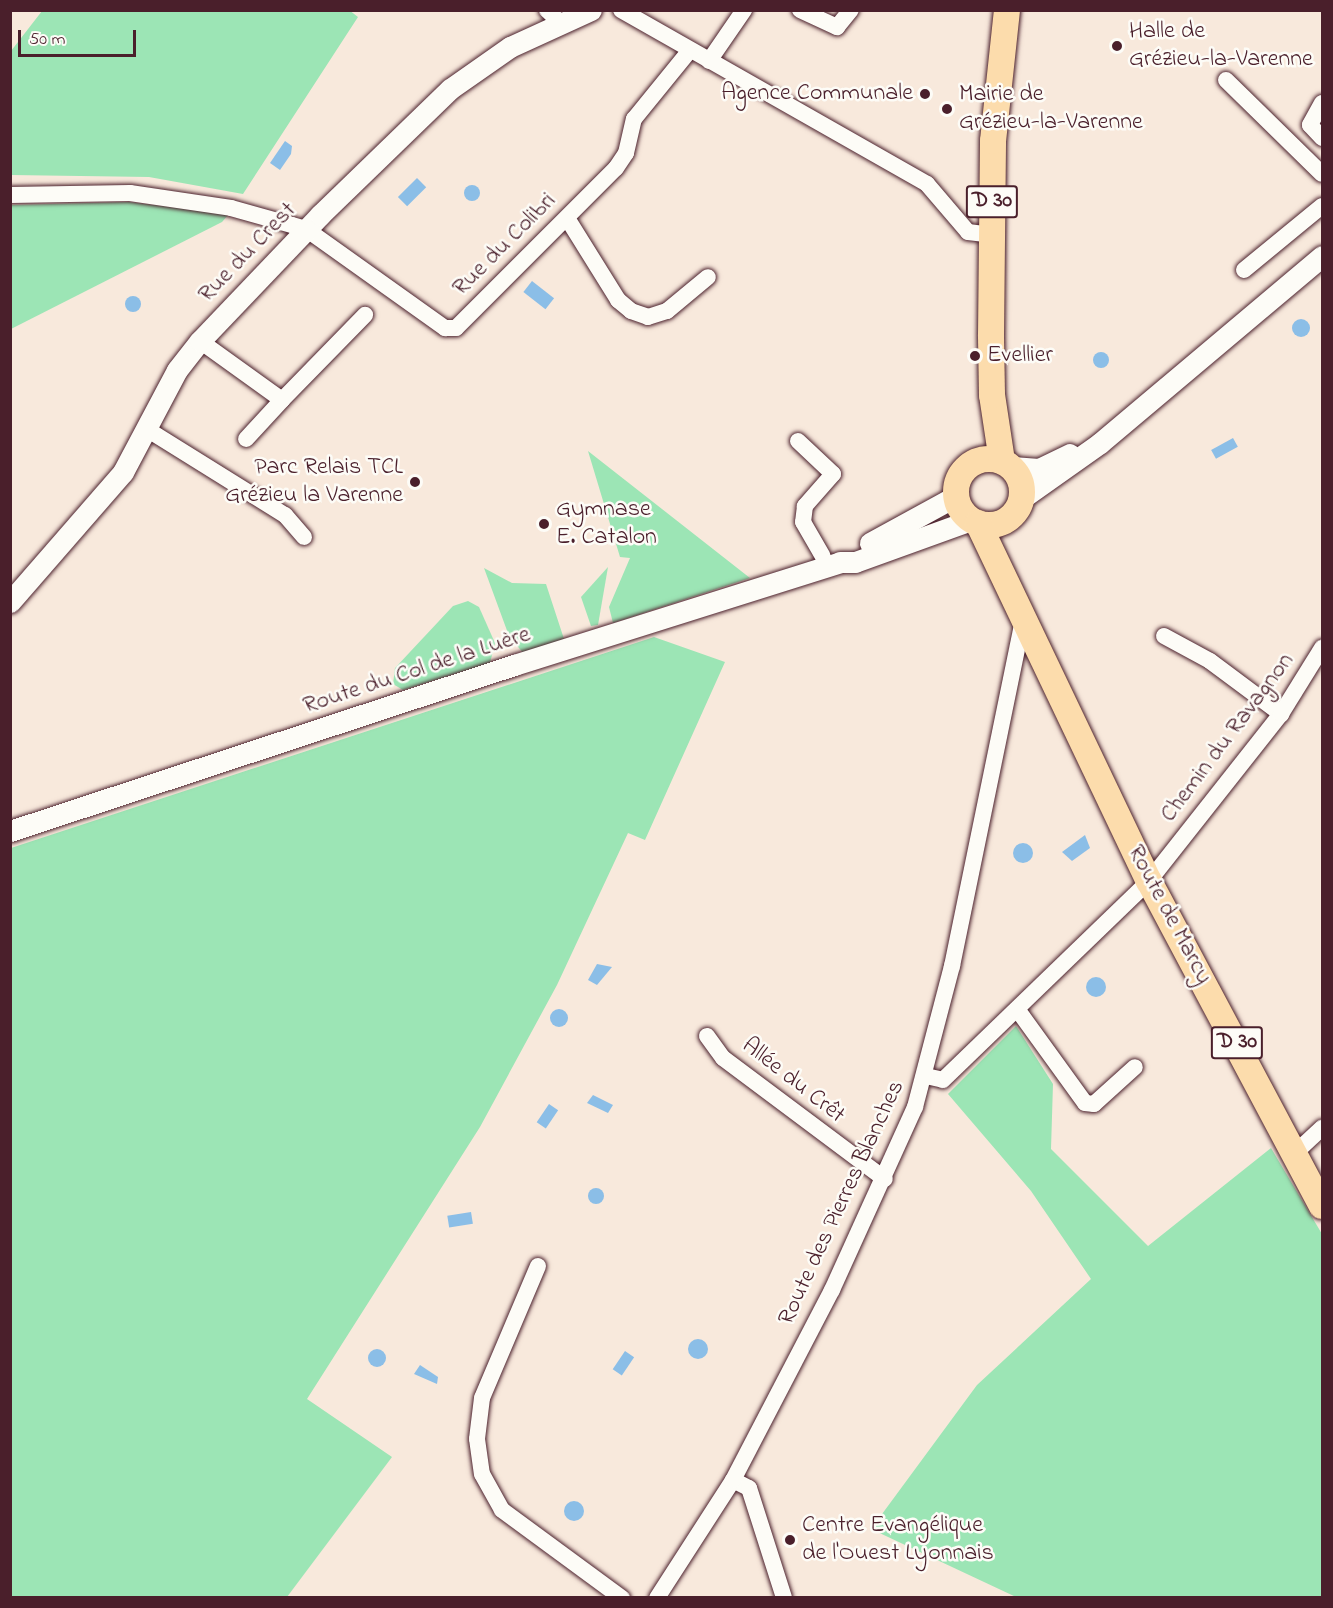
<!DOCTYPE html>
<html>
<head>
<meta charset="utf-8">
<style>
	body { margin:0 }
	#map { position:relative; width:1333px; height:1608px; overflow:hidden; background:#f8e9dc; font-family:"Indie Flower",sans-serif }
	div>[style] { position:absolute }
	.green>* { inset:0; background:#9ce5b5 }
	.water>* { inset:0; background:#8bbee7; transform-origin:0 0 }
	.round { border-radius:50% }
	.roads { filter:drop-shadow(0 0 2px #4a1f2b) drop-shadow(0 0 2px #4a1f2b) }
	.minor>* { height:16px; margin:-8px; padding:0 8px; transform-origin:8px; border-radius:8px; background:#fdfcf7 }
	.tertiary>* { height:21px; margin:-10.5px; padding:0 10.5px; transform-origin:10.5px; border-radius:10.5px; background:#fdfcf7 }
	.primary>* { height:26px; margin:-13px; padding:0 13px; transform-origin:13px; border-radius:13px; background:#fcdcac }
	.primary>.ring { margin:-13px; padding:0; box-sizing:content-box; background:none; border:26px solid #fcdcac; border-radius:50% }
	.dots>* { width:16px; height:16px; translate:-50% -50%; box-sizing:border-box; border:3px solid #fdfcf7; border-radius:50% }
	span { translate:-50% -50%; white-space:nowrap; text-align:center; line-height:1.15; -webkit-text-stroke:5px #fdfcf7; paint-order:stroke }
	.shield-label span { padding:2px 4px; background:#fdfcf7; border:2px solid; border-radius:4px; -webkit-text-stroke-width:0 }
	.shield-label { font-size:22px; color:#4a1f2b; font-weight:700 }
	.poi-label { font-size:24px; color:#4a1f2b }
	.left { translate:0 -50%; text-align:left }
	.right { translate:-100% -50%; text-align:right }
	.street-label { font-size:24px; color:#4a1f2b }
	.frame { position:absolute; inset:0; border:12px solid #4a1f2b; pointer-events:none }
	.scale { position:absolute; left:18px; top:30px; width:118px; height:27px; box-sizing:border-box; border:3px solid #4a1f2b; border-top:0; padding-left:8px; font-size:18px; line-height:21px; white-space:nowrap; color:#4a1f2b; -webkit-text-stroke:4px #fdfcf7; paint-order:stroke }
</style>
</head>
<body>
<div id="map">
	<div class="green">
		<i style="clip-path:polygon(349px 10px,358px 17px,243px 194px,149px 177px,11px 175px,11px 51px,42px 11px)"></i>
		<i style="clip-path:polygon(129px 202px,229px 214px,222px 222px,11px 329px,11px 205px)"></i>
		<i style="clip-path:polygon(588px 451px,750px 578px,613px 623px,609px 607px,630px 558px,620px 557px)"></i>
		<i style="clip-path:polygon(608px 567px,598px 625px,591px 626px,581px 597px)"></i>
		<i style="clip-path:polygon(484px 568px,512px 583px,546px 584px,564px 639px,524px 654px,509px 636px)"></i>
		<i style="clip-path:polygon(468px 601px,479px 607px,495px 643px,490px 663px,403px 690px,393px 684px,395px 668px,453px 606px)"></i>
		<i style="clip-path:polygon(654px 637px,725px 662px,645px 840px,628px 833px,557px 985px,480px 1127px,307px 1399px,392px 1457px,287px 1597px,11px 1597px,11px 848px)"></i>
		<i style="clip-path:polygon(1016px 1026px,1053px 1084px,1051px 1149px,1148px 1246px,1271px 1148px,1322px 1234px,1322px 1597px,1016px 1597px,871px 1529px,977px 1385px,1091px 1279px,1031px 1191px,948px 1094px)"></i>
	</div>
	<div class="water">
		<i style="clip-path:polygon(285px 141px,292px 146px,291px 154px,280px 170px,270px 163px)"></i>
		<i style="left:417px;top:178px;width:13px;height:27px;rotate:45deg"></i>
		<i class="round" style="left:464px;top:185px;width:16px;height:16px"></i>
		<i style="left:532px;top:281px;width:28px;height:14px;rotate:38deg"></i>
		<i class="round" style="left:125px;top:296px;width:16px;height:16px"></i>
		<i class="round" style="left:1292px;top:319px;width:18px;height:18px"></i>
		<i class="round" style="left:1093px;top:352px;width:16px;height:16px"></i>
		<i style="left:1233px;top:438px;width:10px;height:25px;rotate:61deg"></i>
		<i style="clip-path:polygon(1085px 835px,1090px 848px,1072px 861px,1062px 852px)"></i>
		<i class="round" style="left:1013px;top:843px;width:20px;height:20px"></i>
		<i style="clip-path:polygon(597px 964px,612px 967px,597px 985px,588px 980px)"></i>
		<i class="round" style="left:1086px;top:977px;width:20px;height:20px"></i>
		<i class="round" style="left:550px;top:1009px;width:18px;height:18px"></i>
		<i style="clip-path:polygon(593px 1095px,613px 1105px,608px 1113px,587px 1103px)"></i>
		<i style="left:549px;top:1104px;width:11px;height:22px;rotate:34deg"></i>
		<i class="round" style="left:588px;top:1188px;width:16px;height:16px"></i>
		<i style="left:471px;top:1212px;width:12px;height:24px;rotate:81deg"></i>
		<i class="round" style="left:688px;top:1339px;width:20px;height:20px"></i>
		<i class="round" style="left:368px;top:1349px;width:18px;height:18px"></i>
		<i style="left:625px;top:1351px;width:11px;height:22px;rotate:34deg"></i>
		<i style="clip-path:polygon(420px 1365px,438px 1377px,437px 1384px,414px 1374px)"></i>
		<i class="round" style="left:564px;top:1501px;width:20px;height:20px"></i>
	</div>
	<div class="roads">
		<div class="minor">
			<i style="left:547px;top:10px;width:18px;rotate:43deg"></i>
			<i style="left:621px;top:10px;width:352px;rotate:29.6deg"></i>
			<i style="left:927px;top:184px;width:63px;rotate:49.5deg"></i>
			<i style="left:968px;top:232px;width:24px;rotate:7deg"></i>
			<i style="left:800px;top:10px;width:41px;rotate:24.7deg"></i>
			<i style="left:837px;top:27px;width:22px;rotate:-51deg"></i>
			<i style="left:709px;top:61px;width:62px;rotate:-55.5deg"></i>
			<i style="left:1226px;top:80px;width:134px;rotate:44.4deg"></i>
			<i style="left:1322px;top:103px;width:25px;rotate:119deg"></i>
			<i style="left:1310px;top:125px;width:18px;rotate:47deg"></i>
			<i style="left:10px;top:195px;width:120px;rotate:-1deg"></i>
			<i style="left:130px;top:193px;width:102px;rotate:8.4deg"></i>
			<i style="left:231px;top:208px;width:63px;rotate:15.6deg"></i>
			<i style="left:292px;top:225px;width:15px;rotate:16deg"></i>
			<i style="left:306px;top:229px;width:171px;rotate:35.5deg"></i>
			<i style="left:445px;top:328px;width:11px"></i>
			<i style="left:456px;top:328px;width:226px;rotate:-45deg"></i>
			<i style="left:616px;top:168px;width:18px;rotate:-56deg"></i>
			<i style="left:626px;top:153px;width:35px;rotate:-77deg"></i>
			<i style="left:634px;top:119px;width:89px;rotate:-50.9deg"></i>
			<i style="left:567px;top:218px;width:97px;rotate:58.1deg"></i>
			<i style="left:618px;top:300px;width:17px;rotate:40deg"></i>
			<i style="left:631px;top:311px;width:18px;rotate:19deg"></i>
			<i style="left:648px;top:317px;width:20px;rotate:-18deg"></i>
			<i style="left:667px;top:311px;width:53px;rotate:-39.7deg"></i>
			<i style="left:1244px;top:270px;width:101px;rotate:-39.4deg"></i>
			<i style="left:200px;top:341px;width:101px;rotate:35.7deg"></i>
			<i style="left:282px;top:400px;width:53px;rotate:132.7deg"></i>
			<i style="left:282px;top:400px;width:119px;rotate:-45.7deg"></i>
			<i style="left:145px;top:428px;width:165px;rotate:31.9deg"></i>
			<i style="left:285px;top:515px;width:29px;rotate:49deg"></i>
			<i style="left:798px;top:441px;width:48px;rotate:43.3deg"></i>
			<i style="left:833px;top:474px;width:43px;rotate:131.2deg"></i>
			<i style="left:805px;top:506px;width:16px;rotate:97deg"></i>
			<i style="left:803px;top:522px;width:39px;rotate:60deg"></i>
			<i style="left:1164px;top:636px;width:52px;rotate:28.5deg"></i>
			<i style="left:1210px;top:661px;width:89px;rotate:36.7deg"></i>
			<i style="left:1017px;top:1009px;width:116px;rotate:54.1deg"></i>
			<i style="left:1085px;top:1103px;width:9px;rotate:6deg"></i>
			<i style="left:1094px;top:1104px;width:55px;rotate:-42.1deg"></i>
			<i style="left:707px;top:1036px;width:27px;rotate:54deg"></i>
			<i style="left:723px;top:1058px;width:202px;rotate:36.8deg"></i>
			<i style="left:926px;top:1076px;width:17px;rotate:13deg"></i>
			<i style="left:943px;top:1080px;width:286px;rotate:-44deg"></i>
			<i style="left:1149px;top:881px;width:213px;rotate:-51.7deg"></i>
			<i style="left:1281px;top:714px;width:78px;rotate:-58.2deg"></i>
			<i style="left:1295px;top:1153px;width:37px;rotate:-43deg"></i>
			<i style="left:538px;top:1266px;width:143px;rotate:113deg"></i>
			<i style="left:482px;top:1398px;width:41px;rotate:97deg"></i>
			<i style="left:477px;top:1439px;width:35px;rotate:82deg"></i>
			<i style="left:482px;top:1474px;width:41px;rotate:60.9deg"></i>
			<i style="left:502px;top:1510px;width:149px;rotate:36.3deg"></i>
			<i style="left:733px;top:1480px;width:18px;rotate:27deg"></i>
			<i style="left:749px;top:1488px;width:115px;rotate:72.3deg"></i>
			<i style="left:657px;top:1598px;width:140px;rotate:-57.2deg"></i>
			<i style="left:733px;top:1480px;width:214px;rotate:-62.5deg"></i>
			<i style="left:832px;top:1290px;width:201px;rotate:-65.6deg"></i>
			<i style="left:915px;top:1107px;width:146px;rotate:-75.3deg"></i>
			<i style="left:952px;top:966px;width:354px;rotate:-78.4deg"></i>
		</div>
		<div class="tertiary">
			<i style="left:1012px;top:467px;width:27px;rotate:4deg"></i>
			<i style="left:1039px;top:469px;width:34px;rotate:-26deg"></i>
			<i style="left:1021px;top:499px;width:97px;rotate:-35.3deg"></i>
			<i style="left:1100px;top:443px;width:290px;rotate:-40.1deg"></i>
			<i style="left:870px;top:543px;width:98px;rotate:-28.7deg"></i>
			<i style="left:10px;top:602px;width:172px;rotate:-49deg"></i>
			<i style="left:123px;top:472px;width:115px;rotate:-62.1deg"></i>
			<i style="left:177px;top:370px;width:37px;rotate:-52deg"></i>
			<i style="left:200px;top:341px;width:174px;rotate:-46.4deg"></i>
			<i style="left:320px;top:215px;width:181px;rotate:-44.1deg"></i>
			<i style="left:450px;top:89px;width:73px;rotate:-35deg"></i>
			<i style="left:510px;top:47px;width:89px;rotate:-24.6deg"></i>
			<i style="left:10px;top:831px;width:531px;rotate:-18.23deg"></i>
			<i style="left:514px;top:665px;width:342px;rotate:-17.5deg"></i>
			<i style="left:840px;top:562px;width:15px"></i>
			<i style="left:855px;top:562px;width:123px;rotate:-19.9deg"></i>
		</div>
		<div class="primary">
			<i class="ring" style="left:956px;top:459px;width:40px;height:40px"></i>
			<i style="left:1002px;top:461px;width:67px;rotate:-98.6deg"></i>
			<i style="left:992px;top:395px;width:60px;rotate:-91deg"></i>
			<i style="left:991px;top:335px;width:194px;rotate:-89.4deg"></i>
			<i style="left:993px;top:141px;width:132px;rotate:-83.9deg"></i>
			<i style="left:978px;top:523px;width:397px;rotate:64.5deg"></i>
			<i style="left:1149px;top:881px;width:368px;rotate:62deg"></i>
		</div>
	</div>
	<div class="dots">
		<i style="left:1117px;top:46px;background:#4a1f2b"></i>
		<i style="left:925px;top:94px;background:#4a1f2b"></i>
		<i style="left:947px;top:109px;background:#4a1f2b"></i>
		<i style="left:975px;top:356px;background:#4a1f2b"></i>
		<i style="left:415px;top:482px;background:#4a1f2b"></i>
		<i style="left:544px;top:524px;background:#4a1f2b"></i>
		<i style="left:790px;top:1540px;background:#4a1f2b"></i>
	</div>
	<div class="shield-label">
		<span style="left:992px;top:202px">D 30</span>
		<span style="left:1237px;top:1043px">D 30</span>
	</div>
	<div class="poi-label">
		<span class="left" style="left:1129px;top:46px">Halle de<br>Grézieu-la-Varenne</span>
		<span class="right" style="left:913px;top:94px">Agence Communale</span>
		<span class="left" style="left:959px;top:109px">Mairie de<br>Grézieu-la-Varenne</span>
		<span class="left" style="left:987px;top:356px">Evellier</span>
		<span class="right" style="left:403px;top:482px">Parc Relais TCL<br>Grézieu la Varenne</span>
		<span class="left" style="left:556px;top:524px">Gymnase<br>E. Catalon</span>
		<span class="left" style="left:802px;top:1540px">Centre Evangélique<br>de l'Ouest Lyonnais</span>
	</div>
	<div class="street-label">
		<span style="left:505px;top:245px;rotate:-45deg">Rue du Colibri</span>
		<span style="left:248px;top:253px;rotate:-46deg">Rue du Crest</span>
		<span style="left:417px;top:671px;rotate:-18deg">Route du Col de la Luère</span>
		<span style="left:1228px;top:738px;rotate:-53deg">Chemin du Ravagnon</span>
		<span style="left:1169px;top:915px;rotate:62deg">Route de Marcy</span>
		<span style="left:793px;top:1081px;rotate:38deg">Allée du Crêt</span>
		<span style="left:842px;top:1203px;rotate:-65deg">Route des Pierres Blanches</span>
	</div>
	<div class="frame"></div>
	<div class="scale">50 m</div>
</div>
</body>
</html>
